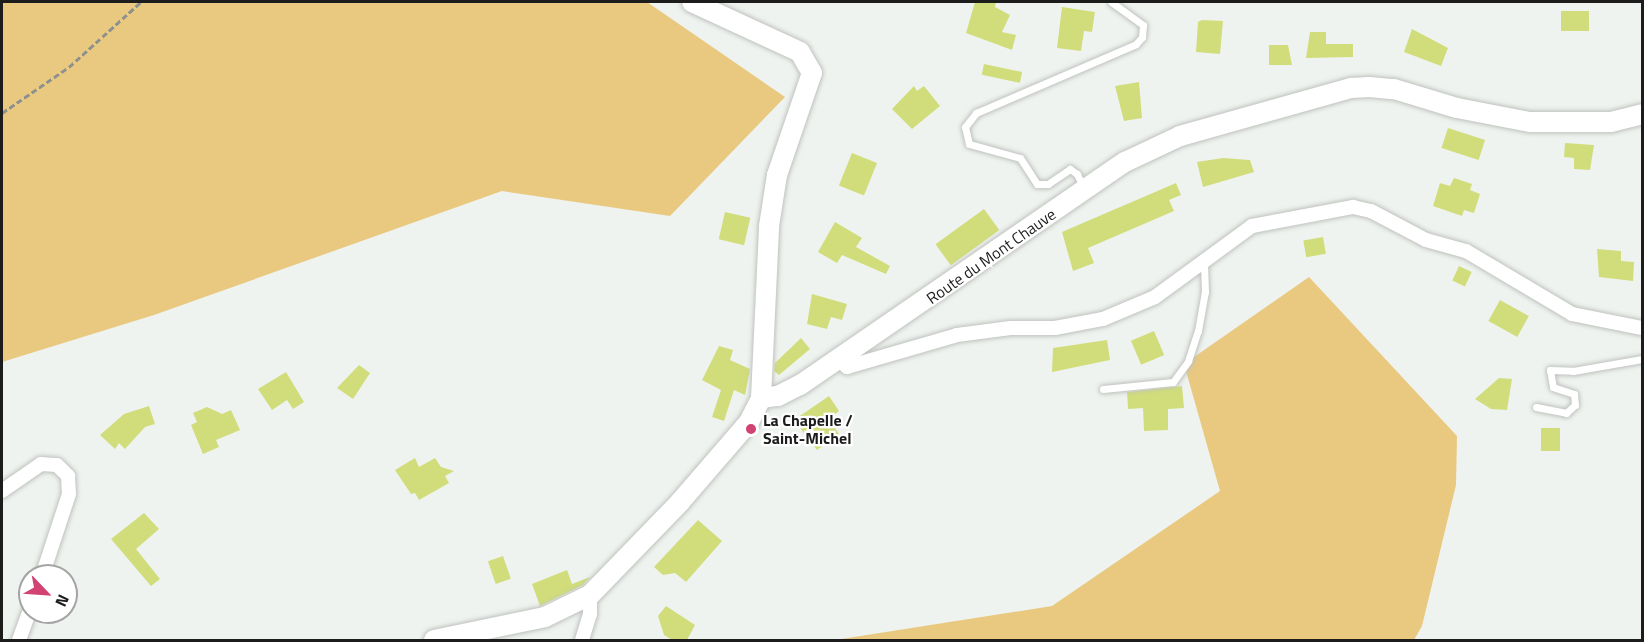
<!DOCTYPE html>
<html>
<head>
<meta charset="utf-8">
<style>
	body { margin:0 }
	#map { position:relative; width:1644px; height:642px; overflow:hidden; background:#eff3ef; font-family:"Titillium Web",sans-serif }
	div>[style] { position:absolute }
	.green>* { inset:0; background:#e9c980 }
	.building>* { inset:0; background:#d1dd7b; transform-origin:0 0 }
	.path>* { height:3px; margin-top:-1.5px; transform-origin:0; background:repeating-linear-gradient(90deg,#8d908d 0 6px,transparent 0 9px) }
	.roads { filter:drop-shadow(0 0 2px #bfc2be) drop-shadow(0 0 2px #bfc2be) }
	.lane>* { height:7px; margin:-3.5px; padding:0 3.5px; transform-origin:3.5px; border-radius:3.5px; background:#fff }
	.street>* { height:14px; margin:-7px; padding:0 7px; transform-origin:7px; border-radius:7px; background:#fff }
	.secondary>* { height:20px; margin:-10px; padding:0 10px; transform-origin:10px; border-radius:10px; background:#fff }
	.dots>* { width:16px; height:16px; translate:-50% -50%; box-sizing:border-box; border:3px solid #fff; border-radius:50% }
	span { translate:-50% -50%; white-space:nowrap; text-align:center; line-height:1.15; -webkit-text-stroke:4.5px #fff; paint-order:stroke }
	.street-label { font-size:16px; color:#1b1c1b }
	.poi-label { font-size:16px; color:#1b1c1b; font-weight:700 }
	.left { translate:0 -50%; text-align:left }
	.frame { position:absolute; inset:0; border:3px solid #1b1c1b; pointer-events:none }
	.north { position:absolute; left:18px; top:564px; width:60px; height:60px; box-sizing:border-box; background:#fff; border:2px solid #a4a4a4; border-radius:50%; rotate:115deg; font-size:16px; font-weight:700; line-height:24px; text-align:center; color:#1b1c1b }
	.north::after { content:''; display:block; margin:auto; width:21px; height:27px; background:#d04372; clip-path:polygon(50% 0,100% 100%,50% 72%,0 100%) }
</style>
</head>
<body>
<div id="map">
	<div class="green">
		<i style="clip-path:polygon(2px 2px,647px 2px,785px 97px,670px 216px,502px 191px,154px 315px,2px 362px)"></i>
		<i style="clip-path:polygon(1309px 277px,1457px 436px,1456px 485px,1422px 626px,1414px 640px,835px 640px,1052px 606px,1220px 491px,1184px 364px)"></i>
	</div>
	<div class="building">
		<i style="clip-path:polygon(975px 2px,996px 2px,995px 7px,1010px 15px,1002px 32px,1016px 35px,1012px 50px,966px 33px)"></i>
		<i style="clip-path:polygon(1062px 7px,1095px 12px,1092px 32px,1084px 31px,1081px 51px,1057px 48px)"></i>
		<i style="left:1561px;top:11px;width:28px;height:20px"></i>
		<i style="clip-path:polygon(1202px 20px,1223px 21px,1220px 54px,1196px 52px,1198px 22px)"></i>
		<i style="clip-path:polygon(1412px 29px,1448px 48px,1441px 66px,1404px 52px)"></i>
		<i style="clip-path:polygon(1310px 32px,1326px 32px,1326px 44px,1353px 44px,1353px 57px,1306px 58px)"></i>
		<i style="clip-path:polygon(1269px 45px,1288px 45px,1292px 65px,1269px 65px)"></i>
		<i style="left:984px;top:64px;width:39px;height:11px;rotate:12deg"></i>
		<i style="clip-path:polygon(1139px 82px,1142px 118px,1124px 121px,1115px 86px)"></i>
		<i style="clip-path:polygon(914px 86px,917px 91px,924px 86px,940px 106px,912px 129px,892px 109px)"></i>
		<i style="left:1448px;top:128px;width:39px;height:21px;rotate:18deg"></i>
		<i style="clip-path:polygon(1565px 143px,1594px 145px,1590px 170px,1574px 169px,1574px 158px,1564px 157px)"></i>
		<i style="left:852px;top:153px;width:27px;height:35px;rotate:22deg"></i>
		<i style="clip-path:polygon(1223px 158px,1250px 160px,1254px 172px,1203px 187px,1197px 162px)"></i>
		<i style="clip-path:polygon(1454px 178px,1472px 184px,1470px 190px,1480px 194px,1474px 213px,1464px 210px,1462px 216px,1433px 206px,1440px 183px,1450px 186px)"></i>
		<i style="clip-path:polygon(1176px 183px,1181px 195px,1169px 200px,1174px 211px,1088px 248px,1094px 263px,1073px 271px,1062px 232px)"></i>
		<i style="left:984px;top:209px;width:26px;height:60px;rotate:54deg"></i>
		<i style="left:725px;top:212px;width:26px;height:28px;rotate:13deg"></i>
		<i style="clip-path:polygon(835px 222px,862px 238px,856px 247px,890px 266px,886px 274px,842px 255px,837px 263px,818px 252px)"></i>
		<i style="left:1323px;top:237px;width:17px;height:20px;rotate:80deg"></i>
		<i style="clip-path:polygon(1597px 249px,1621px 251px,1621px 261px,1634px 262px,1633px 281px,1599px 277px)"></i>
		<i style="left:1459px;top:266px;width:14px;height:16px;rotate:25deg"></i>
		<i style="clip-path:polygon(812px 294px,847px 304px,842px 320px,831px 317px,827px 329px,807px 324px)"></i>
		<i style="left:1500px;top:300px;width:33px;height:24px;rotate:29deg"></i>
		<i style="left:1154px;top:331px;width:26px;height:25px;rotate:67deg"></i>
		<i style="clip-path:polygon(801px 338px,810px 349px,779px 375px,774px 371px,775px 363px)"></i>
		<i style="clip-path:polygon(1107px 340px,1110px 360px,1052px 372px,1053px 348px)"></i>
		<i style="clip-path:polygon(719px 346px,733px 350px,730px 360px,750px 369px,745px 395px,734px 390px,724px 421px,712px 417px,721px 390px,702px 380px)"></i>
		<i style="clip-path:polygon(359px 365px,370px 373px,353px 399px,337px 388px)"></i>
		<i style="clip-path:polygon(286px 372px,304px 402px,293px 409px,287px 400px,272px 410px,258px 389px)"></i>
		<i style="clip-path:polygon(1499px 378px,1512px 379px,1507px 410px,1491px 409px,1475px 399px)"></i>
		<i style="clip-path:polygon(1182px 386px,1184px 408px,1168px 409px,1168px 430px,1144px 431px,1143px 408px,1128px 409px,1127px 392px)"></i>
		<i style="clip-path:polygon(829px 396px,839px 411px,829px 419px,839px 434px,817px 450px,794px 420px)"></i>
		<i style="clip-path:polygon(149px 406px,155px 424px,145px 427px,125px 449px,119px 443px,115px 449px,100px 435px,124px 414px)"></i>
		<i style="clip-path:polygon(207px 407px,222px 414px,231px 410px,240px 430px,216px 440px,219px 447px,203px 454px,191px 425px,197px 422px,193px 413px)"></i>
		<i style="left:1541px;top:428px;width:19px;height:23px"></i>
		<i style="clip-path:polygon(415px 458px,419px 467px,435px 458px,441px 467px,454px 471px,445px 476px,449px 483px,419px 500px,415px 493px,411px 494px,395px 470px)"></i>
		<i style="clip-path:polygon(144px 513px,159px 529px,136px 549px,160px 579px,151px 586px,111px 539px)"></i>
		<i style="clip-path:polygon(698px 520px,722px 541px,686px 582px,675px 573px,663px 575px,654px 567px)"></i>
		<i style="left:503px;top:556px;width:24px;height:16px;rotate:71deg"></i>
		<i style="clip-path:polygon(567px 570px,572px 584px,590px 577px,583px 585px,540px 606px,532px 584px)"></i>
		<i style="clip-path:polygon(666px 606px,695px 625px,687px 640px,672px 640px,664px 635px,658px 616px)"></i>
	</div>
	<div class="path">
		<i style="left:2px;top:113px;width:81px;rotate:-34.5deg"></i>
		<i style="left:69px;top:67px;width:97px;rotate:-42.1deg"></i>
	</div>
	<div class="roads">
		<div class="lane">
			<i style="left:1084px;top:188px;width:16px;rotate:-117deg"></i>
			<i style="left:1077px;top:174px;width:9px;rotate:-144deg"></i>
			<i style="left:1070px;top:169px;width:27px;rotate:146deg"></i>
			<i style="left:1048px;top:184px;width:11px;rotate:180deg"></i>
			<i style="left:1037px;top:184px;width:31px;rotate:-123deg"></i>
			<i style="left:1020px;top:158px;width:53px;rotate:-164.6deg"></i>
			<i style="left:969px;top:144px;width:17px;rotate:-103deg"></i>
			<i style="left:965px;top:127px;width:18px;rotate:-52deg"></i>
			<i style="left:976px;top:113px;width:174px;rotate:-23.3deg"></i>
			<i style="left:1136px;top:44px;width:9px;rotate:-49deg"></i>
			<i style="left:1142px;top:37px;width:12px;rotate:-85deg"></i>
			<i style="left:1143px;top:25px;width:39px;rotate:-144deg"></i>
			<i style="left:1103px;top:389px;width:70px;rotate:-5.7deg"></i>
			<i style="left:1173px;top:382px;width:26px;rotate:-54deg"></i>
			<i style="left:1188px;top:361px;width:32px;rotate:-72deg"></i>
			<i style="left:1198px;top:331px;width:40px;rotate:-80deg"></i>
			<i style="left:1205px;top:292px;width:30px;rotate:-92deg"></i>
			<i style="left:1536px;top:407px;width:31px;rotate:11deg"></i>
			<i style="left:1566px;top:413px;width:12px;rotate:-42deg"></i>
			<i style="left:1575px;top:405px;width:11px;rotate:-95deg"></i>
			<i style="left:1574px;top:394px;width:22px;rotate:-162deg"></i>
			<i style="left:1553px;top:387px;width:17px;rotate:-100deg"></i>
			<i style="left:1550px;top:370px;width:23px;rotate:2deg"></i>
			<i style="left:1573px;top:371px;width:70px;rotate:-9.9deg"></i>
		</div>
		<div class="street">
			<i style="left:839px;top:360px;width:11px;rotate:41deg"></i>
			<i style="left:847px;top:367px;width:115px;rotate:-16.2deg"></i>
			<i style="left:957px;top:335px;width:54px;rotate:-7.4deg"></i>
			<i style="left:1011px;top:328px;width:44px"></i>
			<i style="left:1055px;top:328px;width:49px;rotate:-10.6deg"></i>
			<i style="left:1103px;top:319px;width:56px;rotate:-22.9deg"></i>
			<i style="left:1155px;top:297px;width:120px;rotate:-36.2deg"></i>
			<i style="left:1252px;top:226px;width:103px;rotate:-10.7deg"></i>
			<i style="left:1353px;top:207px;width:18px;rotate:13deg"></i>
			<i style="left:1371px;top:211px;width:62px;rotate:27.8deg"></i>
			<i style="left:1426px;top:240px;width:41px;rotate:15.4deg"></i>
			<i style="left:1466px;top:251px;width:123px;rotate:30.7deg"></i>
			<i style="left:1572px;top:314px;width:71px;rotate:11.3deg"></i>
			<i style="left:2px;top:491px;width:47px;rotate:-34.7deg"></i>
			<i style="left:41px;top:464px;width:16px;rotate:4deg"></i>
			<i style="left:57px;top:465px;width:16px;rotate:45deg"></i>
			<i style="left:68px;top:476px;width:18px;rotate:87deg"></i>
			<i style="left:69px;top:494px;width:86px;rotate:108.2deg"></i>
			<i style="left:19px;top:640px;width:32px;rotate:-70deg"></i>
			<i style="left:582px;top:640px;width:27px;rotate:-73deg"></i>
			<i style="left:590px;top:614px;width:19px;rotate:-90deg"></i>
		</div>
		<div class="secondary">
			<i style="left:761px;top:398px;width:17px;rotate:-7deg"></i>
			<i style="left:778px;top:396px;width:25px;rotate:-27deg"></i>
			<i style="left:800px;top:385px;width:394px;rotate:-34.5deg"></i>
			<i style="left:1125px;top:162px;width:61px;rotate:-25.3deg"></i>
			<i style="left:1180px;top:136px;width:178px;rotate:-15.7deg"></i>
			<i style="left:1351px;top:88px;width:18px;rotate:-3deg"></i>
			<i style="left:1369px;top:87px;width:25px;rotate:5deg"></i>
			<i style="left:1394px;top:89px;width:66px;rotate:16.8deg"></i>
			<i style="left:1457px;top:108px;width:74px;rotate:10.9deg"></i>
			<i style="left:1530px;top:122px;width:81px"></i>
			<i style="left:1611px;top:122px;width:32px;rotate:-14deg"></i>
			<i style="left:434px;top:640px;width:113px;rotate:-11.7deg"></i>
			<i style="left:545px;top:617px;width:50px;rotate:-26.1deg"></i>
			<i style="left:590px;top:595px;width:129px;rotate:-45.9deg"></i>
			<i style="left:680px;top:502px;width:106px;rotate:-49.2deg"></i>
			<i style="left:749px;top:422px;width:27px;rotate:-63deg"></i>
			<i style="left:761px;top:398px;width:172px;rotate:-87.3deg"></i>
			<i style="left:769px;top:226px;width:52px;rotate:-81.1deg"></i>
			<i style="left:777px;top:175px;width:108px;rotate:-71.1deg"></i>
			<i style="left:812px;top:73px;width:24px;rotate:-120deg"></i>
			<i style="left:800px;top:52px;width:119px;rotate:-155.2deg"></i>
		</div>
	</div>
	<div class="dots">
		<i style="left:751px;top:429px;background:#d04372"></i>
	</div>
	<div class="street-label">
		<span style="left:991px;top:256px;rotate:-35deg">Route du Mont Chauve</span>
	</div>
	<div class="poi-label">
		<span class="left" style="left:763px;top:429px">La Chapelle /<br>Saint-Michel</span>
	</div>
	<div class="frame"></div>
	<div class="north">N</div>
</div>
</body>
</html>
